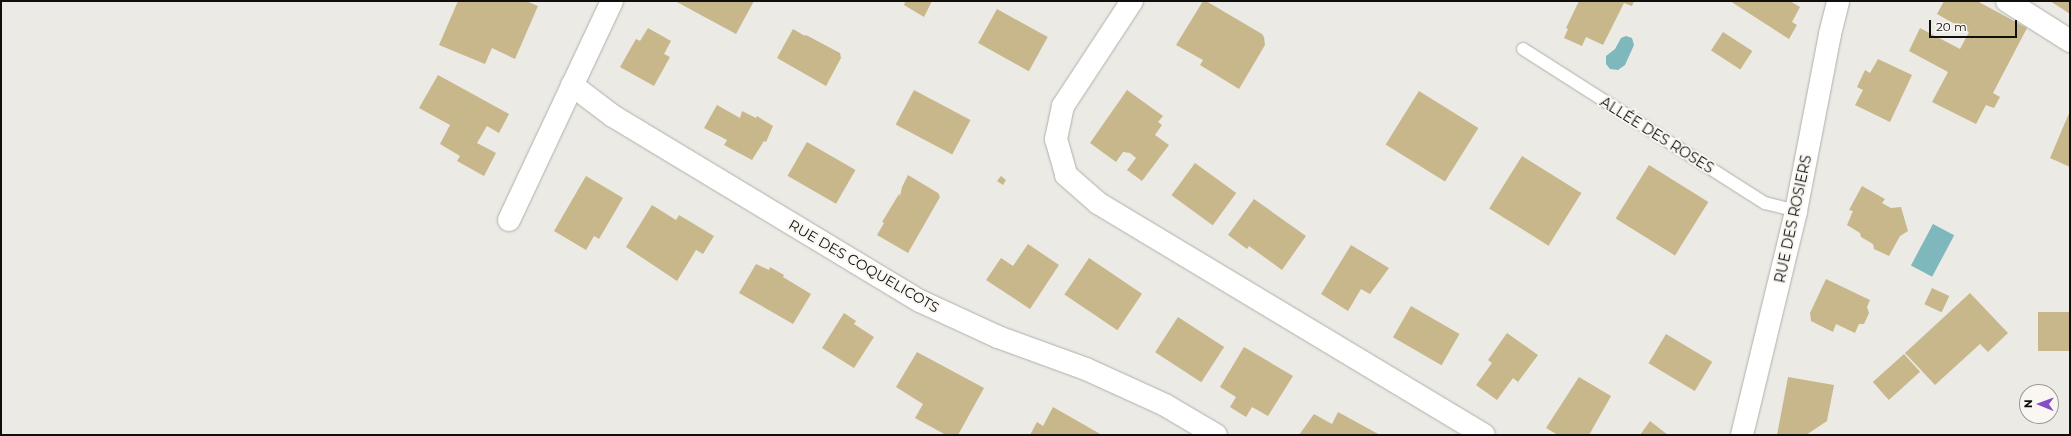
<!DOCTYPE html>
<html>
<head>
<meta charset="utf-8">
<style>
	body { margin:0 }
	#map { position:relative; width:2071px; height:436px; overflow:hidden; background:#eceae5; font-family:Montserrat,sans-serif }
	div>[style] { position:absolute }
	.water>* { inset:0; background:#7eb8bd; transform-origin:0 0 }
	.building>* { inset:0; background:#c7b78b; transform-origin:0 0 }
	.roads { filter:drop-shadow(0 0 1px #b1afa9) drop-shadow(0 0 1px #b1afa9) }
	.service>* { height:12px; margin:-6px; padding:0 6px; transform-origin:6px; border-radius:6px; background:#fff }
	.minor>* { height:22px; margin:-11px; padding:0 11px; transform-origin:11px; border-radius:11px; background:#fff }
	span { translate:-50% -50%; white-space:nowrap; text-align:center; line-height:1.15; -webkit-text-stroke:4px #faf7f2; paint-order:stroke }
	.street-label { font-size:14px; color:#100f0d }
	.frame { position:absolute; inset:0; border:2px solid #100f0d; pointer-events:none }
	.north { position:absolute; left:2019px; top:384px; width:40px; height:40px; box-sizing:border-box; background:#faf7f2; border:1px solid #9c9a96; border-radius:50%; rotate:271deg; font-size:11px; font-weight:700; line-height:16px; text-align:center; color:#100f0d }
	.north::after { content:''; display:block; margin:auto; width:14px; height:18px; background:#854ec5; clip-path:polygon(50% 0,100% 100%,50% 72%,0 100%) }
	.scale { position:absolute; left:1929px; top:20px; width:88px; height:18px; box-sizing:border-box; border:2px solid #100f0d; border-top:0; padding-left:5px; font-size:12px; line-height:14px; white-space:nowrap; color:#100f0d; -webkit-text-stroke:3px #faf7f2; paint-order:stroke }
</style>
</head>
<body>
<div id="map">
	<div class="water">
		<i style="clip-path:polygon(1626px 36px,1632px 38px,1634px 45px,1625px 65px,1618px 70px,1610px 69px,1606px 64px,1606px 56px,1615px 49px,1621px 38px)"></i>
		<i style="left:1933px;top:224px;width:24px;height:47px;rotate:28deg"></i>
	</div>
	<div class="building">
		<i style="clip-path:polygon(458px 1px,526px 1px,538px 6px,515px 59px,492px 48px,485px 64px,439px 45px)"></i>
		<i style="clip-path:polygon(675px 1px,754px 1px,736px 34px)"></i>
		<i style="clip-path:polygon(903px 1px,932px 1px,924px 17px,904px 5px,905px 2px)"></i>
		<i style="clip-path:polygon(1203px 1px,1206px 1px,1262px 34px,1264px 37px,1265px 45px,1239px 89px,1200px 65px,1203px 60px,1176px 45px)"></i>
		<i style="clip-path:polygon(1579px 1px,1634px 1px,1632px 6px,1624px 3px,1603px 45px,1586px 37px,1582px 46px,1564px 38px,1568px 29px,1566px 28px)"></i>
		<i style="clip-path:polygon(1730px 1px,1790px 1px,1800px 7px,1792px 22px,1797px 25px,1789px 39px)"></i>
		<i style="clip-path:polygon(1944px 1px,1977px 1px,2027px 28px,1993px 93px,2000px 97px,1994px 108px,1986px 105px,1976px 124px,1932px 102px,1948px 72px,1909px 51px,1920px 28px,1960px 49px,1969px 32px,1937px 14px)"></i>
		<i style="clip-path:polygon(2050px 1px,2070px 1px,2070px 14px,2061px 8px)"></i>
		<i style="left:997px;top:9px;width:58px;height:39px;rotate:29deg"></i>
		<i style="clip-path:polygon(648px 28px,671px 41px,664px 54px,670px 57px,654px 86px,620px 67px,636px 39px,640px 41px)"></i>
		<i style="clip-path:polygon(793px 29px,805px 36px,806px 35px,840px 53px,841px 58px,826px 86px,777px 58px)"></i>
		<i style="left:1723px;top:32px;width:35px;height:22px;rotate:33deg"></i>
		<i style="clip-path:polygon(1878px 59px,1912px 75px,1890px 122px,1855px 105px,1863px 90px,1857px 87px,1865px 70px,1870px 73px)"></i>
		<i style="clip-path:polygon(438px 75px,509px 114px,499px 133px,487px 126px,477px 143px,496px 153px,484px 176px,457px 161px,460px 156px,440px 144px,450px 125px,419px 108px)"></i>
		<i style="left:914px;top:90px;width:64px;height:39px;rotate:28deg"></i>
		<i style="clip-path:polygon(1127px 90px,1163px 116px,1158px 122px,1162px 125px,1155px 135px,1169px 145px,1142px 181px,1127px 170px,1136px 158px,1130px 153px,1123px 152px,1116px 162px,1090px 143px)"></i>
		<i style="left:1419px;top:91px;width:70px;height:63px;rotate:32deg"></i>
		<i style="clip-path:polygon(717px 105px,740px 118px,742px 111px,756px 118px,757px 116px,773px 126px,766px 142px,764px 141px,752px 160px,724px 145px,727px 140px,704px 128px)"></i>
		<i style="clip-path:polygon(2070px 111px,2070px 167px,2050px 158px)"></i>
		<i style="left:807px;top:142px;width:56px;height:39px;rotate:30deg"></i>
		<i style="left:1522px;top:156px;width:70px;height:62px;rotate:32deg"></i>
		<i style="left:1195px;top:163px;width:51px;height:40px;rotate:36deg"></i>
		<i style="left:1649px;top:165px;width:70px;height:63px;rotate:32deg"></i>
		<i style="clip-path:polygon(908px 175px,938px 193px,940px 197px,908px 253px,877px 235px,884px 223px,882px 222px,899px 194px,900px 196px,902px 187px)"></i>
		<i style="clip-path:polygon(586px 176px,623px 198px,599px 239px,594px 236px,586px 250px,554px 231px)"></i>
		<i style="clip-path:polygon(1001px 176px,1006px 180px,1003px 185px,997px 181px)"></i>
		<i style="clip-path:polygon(1862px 186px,1885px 199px,1882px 203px,1891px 208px,1901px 207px,1908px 231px,1900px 236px,1889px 256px,1874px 249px,1873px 244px,1861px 237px,1860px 233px,1847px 225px,1853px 211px,1849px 210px)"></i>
		<i style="clip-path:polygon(1254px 199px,1306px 236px,1282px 270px,1249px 246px,1247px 249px,1228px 235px)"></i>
		<i style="clip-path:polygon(652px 205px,676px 220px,679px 215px,714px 236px,703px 254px,696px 250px,677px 281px,626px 247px)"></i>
		<i style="clip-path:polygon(1028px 244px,1059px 265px,1030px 309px,986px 280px,1001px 258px,1013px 266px)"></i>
		<i style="clip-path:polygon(1351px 245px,1389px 268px,1370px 294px,1361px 289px,1348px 311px,1321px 294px)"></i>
		<i style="left:1089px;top:258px;width:64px;height:44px;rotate:34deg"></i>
		<i style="clip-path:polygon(756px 264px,769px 270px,770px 267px,784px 275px,783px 277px,811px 294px,793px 324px,739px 293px)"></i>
		<i style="clip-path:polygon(1826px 279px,1870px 300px,1867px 307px,1869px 313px,1864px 324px,1859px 324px,1855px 333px,1836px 324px,1833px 332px,1811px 321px,1810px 313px)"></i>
		<i style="left:1932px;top:288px;width:19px;height:18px;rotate:25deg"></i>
		<i style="clip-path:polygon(1970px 293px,2008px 333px,1988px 352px,1980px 344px,1935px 385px,1905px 353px)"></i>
		<i style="left:1411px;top:306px;width:56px;height:36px;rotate:30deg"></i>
		<i style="left:2070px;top:312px;width:39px;height:32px;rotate:90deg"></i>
		<i style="clip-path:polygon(844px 313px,856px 321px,854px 324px,874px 337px,854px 368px,822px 348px)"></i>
		<i style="left:1178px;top:317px;width:55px;height:42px;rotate:33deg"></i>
		<i style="clip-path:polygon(1507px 333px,1538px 355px,1518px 382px,1513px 378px,1497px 400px,1476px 385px,1492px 363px,1488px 360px)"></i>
		<i style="left:1666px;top:334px;width:54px;height:34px;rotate:31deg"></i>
		<i style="clip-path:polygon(1244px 347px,1293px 376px,1268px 416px,1252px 407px,1246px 417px,1230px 407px,1236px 397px,1220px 387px)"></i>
		<i style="clip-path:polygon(917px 352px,984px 388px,958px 435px,946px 435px,915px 418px,923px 404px,896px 387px)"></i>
		<i style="left:1904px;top:354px;width:24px;height:42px;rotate:48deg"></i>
		<i style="clip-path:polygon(1579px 377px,1611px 396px,1589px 435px,1558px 435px,1546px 428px)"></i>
		<i style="clip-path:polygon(1788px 377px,1834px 385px,1827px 421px,1806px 435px,1777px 435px)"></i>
		<i style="clip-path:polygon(1053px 407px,1102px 435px,1030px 435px,1037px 422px,1043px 426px)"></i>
		<i style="clip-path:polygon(1338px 412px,1380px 435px,1299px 435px,1314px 414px,1332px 424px)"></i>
		<i style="clip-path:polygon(1650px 421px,1668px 435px,1640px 435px)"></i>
	</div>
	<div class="roads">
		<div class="service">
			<i style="left:1523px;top:49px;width:287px;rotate:32.5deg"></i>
			<i style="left:1765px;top:203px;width:32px;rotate:14deg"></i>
		</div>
		<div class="minor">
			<i style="left:1132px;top:1px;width:126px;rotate:123.3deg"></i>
			<i style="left:1063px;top:106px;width:34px;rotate:102deg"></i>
			<i style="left:1056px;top:139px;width:37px;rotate:74deg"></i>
			<i style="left:1066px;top:175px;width:43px;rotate:41.2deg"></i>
			<i style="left:1098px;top:203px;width:450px;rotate:31deg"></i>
			<i style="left:2007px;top:1px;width:75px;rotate:32.4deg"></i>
			<i style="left:572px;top:85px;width:51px;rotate:37.1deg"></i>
			<i style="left:613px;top:116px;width:358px;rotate:31.1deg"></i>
			<i style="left:920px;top:301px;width:86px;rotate:24.8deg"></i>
			<i style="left:998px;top:337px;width:94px;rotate:20deg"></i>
			<i style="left:1086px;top:369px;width:87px;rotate:24.5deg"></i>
			<i style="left:1165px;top:405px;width:59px;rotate:30.5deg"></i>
			<i style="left:509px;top:220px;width:242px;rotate:-64.8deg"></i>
			<i style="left:1742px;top:435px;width:230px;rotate:-76.4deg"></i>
			<i style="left:1796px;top:211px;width:180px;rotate:-79.1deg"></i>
			<i style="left:1830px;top:34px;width:34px;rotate:-76deg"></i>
		</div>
	</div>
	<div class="street-label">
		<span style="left:1657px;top:135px;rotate:32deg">ALLÉE DES ROSES</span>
		<span style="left:1793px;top:219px;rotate:-78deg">RUE DES ROSIERS</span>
		<span style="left:864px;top:266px;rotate:30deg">RUE DES COQUELICOTS</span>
	</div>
	<div class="frame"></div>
	<div class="north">N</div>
	<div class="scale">20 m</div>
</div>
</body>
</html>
